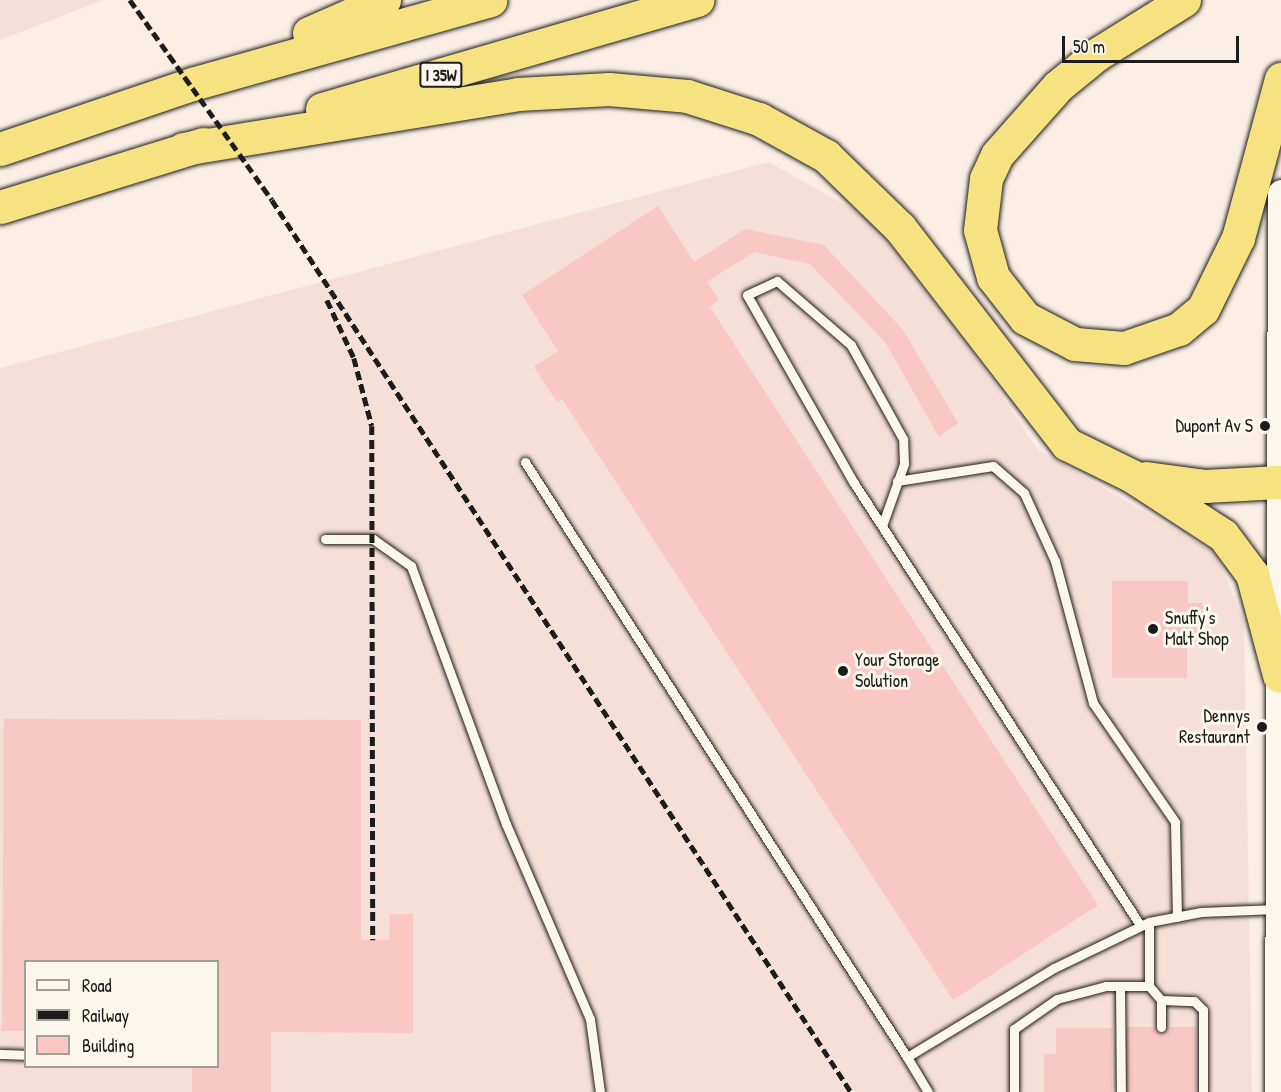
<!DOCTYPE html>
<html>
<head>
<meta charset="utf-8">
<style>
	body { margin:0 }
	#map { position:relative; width:1281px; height:1092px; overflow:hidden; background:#fbeee4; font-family:"Patrick Hand",sans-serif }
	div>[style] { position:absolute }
	.built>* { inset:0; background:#f6dfd6 }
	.building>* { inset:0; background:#f9c8c3; transform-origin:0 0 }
	.roads { filter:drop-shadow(0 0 2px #1c1c1c) drop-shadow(0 0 2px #1c1c1c) }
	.service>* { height:9px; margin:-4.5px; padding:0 4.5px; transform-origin:4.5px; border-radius:4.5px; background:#fbf7ec }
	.secondary>* { height:27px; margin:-13.5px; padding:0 13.5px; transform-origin:13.5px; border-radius:13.5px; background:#fbf7ec }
	.motorway>* { height:33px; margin:-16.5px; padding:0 16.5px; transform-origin:16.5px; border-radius:16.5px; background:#f7e281 }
	.rail>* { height:4.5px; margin-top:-2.25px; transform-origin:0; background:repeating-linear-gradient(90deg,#1c1c1c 0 9px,transparent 0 13.5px) }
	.dots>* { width:16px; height:16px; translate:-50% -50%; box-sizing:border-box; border:3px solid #fbf7ec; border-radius:50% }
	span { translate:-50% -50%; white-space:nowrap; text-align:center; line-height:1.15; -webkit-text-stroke:6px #fbf7ec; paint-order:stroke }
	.shield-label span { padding:2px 4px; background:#fbf7ec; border:2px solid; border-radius:4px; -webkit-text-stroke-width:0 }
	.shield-label { font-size:16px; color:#1c1c1c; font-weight:700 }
	.poi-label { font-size:18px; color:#1c1c1c }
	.right { translate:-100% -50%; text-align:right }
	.left { translate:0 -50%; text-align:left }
	.legend { position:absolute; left:24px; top:960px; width:195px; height:108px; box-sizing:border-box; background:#fbf7ec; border:2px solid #a29f99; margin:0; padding:8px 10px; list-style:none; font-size:18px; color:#1c1c1c }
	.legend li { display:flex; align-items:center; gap:12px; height:30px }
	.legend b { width:30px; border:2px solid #a29f99 }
	.scale { position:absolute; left:1062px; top:36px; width:177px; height:27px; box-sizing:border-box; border:3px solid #1c1c1c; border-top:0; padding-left:8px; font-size:18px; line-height:21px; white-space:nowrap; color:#1c1c1c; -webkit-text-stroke:4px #fbf7ec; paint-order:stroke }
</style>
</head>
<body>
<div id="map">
	<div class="built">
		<i style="clip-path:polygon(0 0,103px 0,0 40px)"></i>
		<i style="clip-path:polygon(evenodd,769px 162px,870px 219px,970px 348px,1038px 450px,1215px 553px,1244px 621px,1252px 1092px,0 1092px,0 368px,769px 162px,26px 962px,218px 962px,218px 1066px,26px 1066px,26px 962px)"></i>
	</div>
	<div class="building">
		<i style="clip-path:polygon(658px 206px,694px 262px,745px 229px,824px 245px,903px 330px,958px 423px,939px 437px,885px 342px,810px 264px,754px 252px,707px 282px,719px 300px,710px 307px,1098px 905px,953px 1000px,562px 399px,557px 402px,534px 367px,558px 351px,522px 295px)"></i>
		<i style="clip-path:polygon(1112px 581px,1188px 581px,1188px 603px,1203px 603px,1203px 644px,1187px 644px,1187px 678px,1112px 678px)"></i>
		<i style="clip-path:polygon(4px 719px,361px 720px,361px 940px,389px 940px,390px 914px,413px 914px,413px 1033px,271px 1032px,271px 1092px,192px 1092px,192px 1066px,218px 1066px,218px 962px,26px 962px,26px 1031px,2px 1031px)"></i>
		<i style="left:1196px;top:1027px;width:65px;height:71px;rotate:90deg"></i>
		<i style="clip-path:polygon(1056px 1028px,1112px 1028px,1112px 1092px,1044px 1092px,1044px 1054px,1056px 1054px)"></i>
	</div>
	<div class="roads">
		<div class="service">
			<i style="left:525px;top:462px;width:707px;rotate:57.3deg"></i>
			<i style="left:897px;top:481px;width:97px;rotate:-8.9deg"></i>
			<i style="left:993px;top:466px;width:41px;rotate:41.1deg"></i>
			<i style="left:1024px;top:493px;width:75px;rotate:65.5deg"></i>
			<i style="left:1055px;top:561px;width:147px;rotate:75deg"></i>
			<i style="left:1093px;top:703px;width:145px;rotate:55.4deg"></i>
			<i style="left:1175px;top:822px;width:95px;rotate:88.8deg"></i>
			<i style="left:882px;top:526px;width:66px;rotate:-70.5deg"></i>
			<i style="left:904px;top:464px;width:25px;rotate:-92deg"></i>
			<i style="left:903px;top:439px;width:107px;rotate:-119deg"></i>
			<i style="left:851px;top:345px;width:98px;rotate:-139.1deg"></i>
			<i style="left:777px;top:281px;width:33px;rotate:155deg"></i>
			<i style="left:747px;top:295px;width:216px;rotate:60.4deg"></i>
			<i style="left:854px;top:483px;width:526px;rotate:57.09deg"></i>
			<i style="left:325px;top:539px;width:48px"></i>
			<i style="left:373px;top:539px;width:47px;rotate:35.4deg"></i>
			<i style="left:411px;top:566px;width:275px;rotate:69.8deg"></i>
			<i style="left:506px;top:824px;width:212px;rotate:66.7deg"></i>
			<i style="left:590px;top:1019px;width:74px;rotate:82.2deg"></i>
			<i style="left:1149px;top:922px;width:64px;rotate:90deg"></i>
			<i style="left:1149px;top:986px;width:18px;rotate:49deg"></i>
			<i style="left:1161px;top:1000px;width:33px;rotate:2deg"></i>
			<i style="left:1194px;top:1001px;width:13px;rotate:45deg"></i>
			<i style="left:1203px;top:1010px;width:82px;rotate:90deg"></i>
			<i style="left:1120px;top:986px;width:106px;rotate:89.5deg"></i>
			<i style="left:1161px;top:1000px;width:27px;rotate:90deg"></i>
			<i style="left:0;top:1054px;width:26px;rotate:2deg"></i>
			<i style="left:928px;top:1092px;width:41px;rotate:-121deg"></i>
			<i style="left:907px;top:1057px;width:172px;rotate:-31.2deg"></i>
			<i style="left:1054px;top:968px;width:106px;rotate:-25.8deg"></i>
			<i style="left:1149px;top:922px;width:53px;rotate:-10.9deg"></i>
			<i style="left:1201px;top:912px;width:76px;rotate:-2.3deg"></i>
			<i style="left:1014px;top:1092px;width:63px;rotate:-90deg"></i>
			<i style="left:1014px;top:1029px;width:52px;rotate:-34.9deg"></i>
			<i style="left:1057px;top:999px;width:51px;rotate:-14.9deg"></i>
			<i style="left:1106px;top:986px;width:43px"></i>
		</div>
		<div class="secondary">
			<i style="left:1278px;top:1092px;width:899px;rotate:-89.81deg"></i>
		</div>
		<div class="motorway">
			<i style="left:1184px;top:0;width:104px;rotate:148deg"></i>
			<i style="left:1096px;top:55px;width:49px;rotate:140.8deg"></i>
			<i style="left:1058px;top:86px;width:92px;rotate:131.5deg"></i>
			<i style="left:997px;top:155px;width:26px;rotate:115deg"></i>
			<i style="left:986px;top:179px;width:51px;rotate:96.7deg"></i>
			<i style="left:980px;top:230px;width:49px;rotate:74.5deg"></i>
			<i style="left:993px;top:277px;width:52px;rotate:52deg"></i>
			<i style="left:1025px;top:318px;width:56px;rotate:27.5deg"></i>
			<i style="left:1075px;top:344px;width:49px;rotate:4.7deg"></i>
			<i style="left:1124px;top:348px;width:58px;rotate:-19.1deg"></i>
			<i style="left:1179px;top:329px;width:31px;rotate:-40deg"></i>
			<i style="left:1203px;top:309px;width:79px;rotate:-63.8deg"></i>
			<i style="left:1238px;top:238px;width:165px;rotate:-74.9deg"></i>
			<i style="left:309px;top:33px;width:82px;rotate:-23.7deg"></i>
			<i style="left:322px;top:109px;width:391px;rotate:-16.2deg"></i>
			<i style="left:0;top:149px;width:203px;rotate:-18.7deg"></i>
			<i style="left:192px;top:84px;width:310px;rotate:-15.7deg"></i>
			<i style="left:183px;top:149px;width:339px;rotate:-9.3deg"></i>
			<i style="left:518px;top:94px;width:91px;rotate:-3.1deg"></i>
			<i style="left:609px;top:89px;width:78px;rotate:5.1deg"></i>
			<i style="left:687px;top:96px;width:76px;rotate:17.7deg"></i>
			<i style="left:759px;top:119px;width:77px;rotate:28.9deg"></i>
			<i style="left:826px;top:156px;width:103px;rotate:44.2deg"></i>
			<i style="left:900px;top:228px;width:273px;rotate:52.3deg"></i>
			<i style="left:1067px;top:444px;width:72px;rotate:26.2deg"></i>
			<i style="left:1132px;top:476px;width:108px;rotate:33deg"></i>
			<i style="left:1223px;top:535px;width:49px;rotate:53.4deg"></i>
			<i style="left:1252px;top:574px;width:105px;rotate:75deg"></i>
			<i style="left:0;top:207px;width:213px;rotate:-17.2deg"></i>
			<i style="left:1146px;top:478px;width:60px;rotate:7.7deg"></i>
			<i style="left:1205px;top:486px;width:74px;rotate:-3.1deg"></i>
		</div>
	</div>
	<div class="rail">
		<i style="left:130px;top:0;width:245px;rotate:54.6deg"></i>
		<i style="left:272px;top:200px;width:1063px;rotate:57.01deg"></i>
		<i style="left:327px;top:300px;width:64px;rotate:65deg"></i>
		<i style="left:354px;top:358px;width:70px;rotate:75.2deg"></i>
		<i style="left:372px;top:426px;width:514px;rotate:89.89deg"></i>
	</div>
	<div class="dots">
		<i style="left:1265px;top:426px;background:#1c1c1c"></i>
		<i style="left:1153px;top:629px;background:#1c1c1c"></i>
		<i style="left:843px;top:671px;background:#1c1c1c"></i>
		<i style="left:1262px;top:727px;background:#1c1c1c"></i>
	</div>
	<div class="shield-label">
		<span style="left:441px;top:75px">I 35W</span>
	</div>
	<div class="poi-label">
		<span class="right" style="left:1253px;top:426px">Dupont Av S</span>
		<span class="left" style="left:1165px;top:629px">Snuffy's<br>Malt Shop</span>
		<span class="left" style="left:855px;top:671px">Your Storage<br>Solution</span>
		<span class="right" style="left:1250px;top:727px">Dennys<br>Restaurant</span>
	</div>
	<ul class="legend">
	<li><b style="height:8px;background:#fbf7ec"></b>Road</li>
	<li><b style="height:8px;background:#1c1c1c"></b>Railway</li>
	<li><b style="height:16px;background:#f9c8c3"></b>Building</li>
	</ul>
	<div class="scale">50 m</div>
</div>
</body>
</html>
